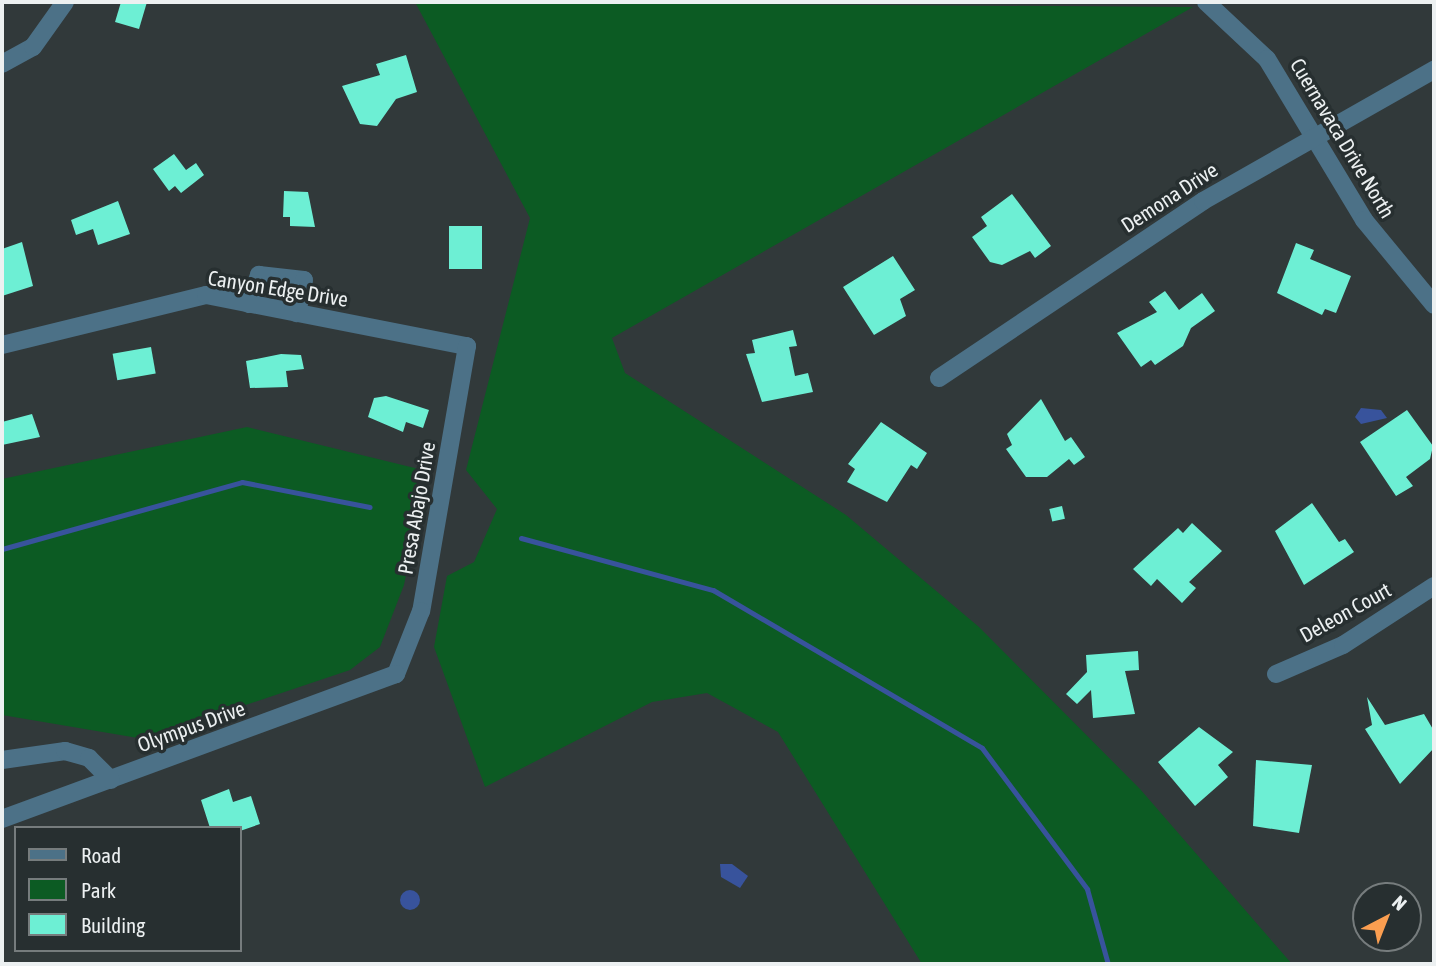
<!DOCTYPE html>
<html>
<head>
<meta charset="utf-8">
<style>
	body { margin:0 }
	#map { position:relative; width:1436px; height:966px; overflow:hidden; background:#31393a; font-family:"Asap Condensed",sans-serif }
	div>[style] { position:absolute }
	.green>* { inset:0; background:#0c5b23 }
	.water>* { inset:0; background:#38539c }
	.round { border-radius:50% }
	.stream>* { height:5px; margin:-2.5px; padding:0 2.5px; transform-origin:2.5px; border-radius:2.5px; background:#38539c }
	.building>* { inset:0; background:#6defd4; transform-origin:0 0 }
	.minor>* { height:18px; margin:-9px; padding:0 9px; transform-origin:9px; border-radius:9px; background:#4c7187 }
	span { translate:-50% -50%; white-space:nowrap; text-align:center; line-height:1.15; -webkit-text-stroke:7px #272f30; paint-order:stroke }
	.street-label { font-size:21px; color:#ecf0f1 }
	.frame { position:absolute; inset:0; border:4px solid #ecf0f1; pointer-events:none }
	.legend { position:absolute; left:14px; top:826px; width:228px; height:126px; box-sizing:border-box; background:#272f30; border:2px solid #767c7d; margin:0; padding:9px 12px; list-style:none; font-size:21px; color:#ecf0f1 }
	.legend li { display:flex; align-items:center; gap:14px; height:35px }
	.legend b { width:35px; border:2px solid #767c7d }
	.north { position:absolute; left:1352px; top:882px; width:70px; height:70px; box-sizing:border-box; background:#272f30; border:2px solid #767c7d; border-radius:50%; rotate:42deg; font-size:19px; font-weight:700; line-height:28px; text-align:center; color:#ecf0f1 }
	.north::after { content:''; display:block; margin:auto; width:24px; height:32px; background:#fb9e50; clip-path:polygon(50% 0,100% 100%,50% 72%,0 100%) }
</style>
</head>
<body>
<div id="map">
	<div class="green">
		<i style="clip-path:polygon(415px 2px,1193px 7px,612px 338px,625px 373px,846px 515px,979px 627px,1140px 789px,1292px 964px,922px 964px,778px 732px,707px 693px,652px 702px,485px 787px,434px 647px,447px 576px,474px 562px,497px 509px,466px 470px,530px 218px)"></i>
		<i style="clip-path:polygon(247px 427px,427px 471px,404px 585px,380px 647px,350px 670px,144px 739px,2px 715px,2px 479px)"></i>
	</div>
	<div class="water">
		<i style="clip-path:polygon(1361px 408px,1381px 410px,1387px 418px,1361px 424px,1355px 417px)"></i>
		<i style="clip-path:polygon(732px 864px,748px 876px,740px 888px,721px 877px,720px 864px)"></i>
		<i class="round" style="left:400px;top:890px;width:20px;height:20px"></i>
	</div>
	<div class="stream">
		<i style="left:521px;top:538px;width:199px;rotate:15.2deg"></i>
		<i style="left:713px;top:590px;width:312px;rotate:30.4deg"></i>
		<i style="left:982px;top:748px;width:176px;rotate:53.3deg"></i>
		<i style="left:1087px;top:889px;width:78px;rotate:74.4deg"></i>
		<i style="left:2px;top:549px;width:249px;rotate:-15.6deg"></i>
		<i style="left:242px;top:482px;width:130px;rotate:11.1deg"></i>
	</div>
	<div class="building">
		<i style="clip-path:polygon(121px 2px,147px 2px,139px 29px,115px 22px)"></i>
		<i style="clip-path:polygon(406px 55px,417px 92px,396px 99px,377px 126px,360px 124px,342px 86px,380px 75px,376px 64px)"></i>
		<i style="clip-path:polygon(174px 154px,186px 170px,196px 163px,204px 175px,181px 193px,175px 186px,169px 191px,153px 169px)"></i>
		<i style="clip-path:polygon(284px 191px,308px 192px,315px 227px,290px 226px,290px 217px,283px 217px)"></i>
		<i style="clip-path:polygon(1012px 194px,1051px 246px,1035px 258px,1030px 251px,1002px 265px,990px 262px,972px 237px,987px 226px,981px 217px)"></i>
		<i style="clip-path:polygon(118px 201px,130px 234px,98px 245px,93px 229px,76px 235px,71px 220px)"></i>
		<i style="left:482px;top:226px;width:43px;height:33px;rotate:90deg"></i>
		<i style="clip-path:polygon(22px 242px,33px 286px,2px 296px,2px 249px)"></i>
		<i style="clip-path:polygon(1296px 243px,1314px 250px,1310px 259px,1351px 276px,1336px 313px,1325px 309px,1322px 315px,1277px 293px)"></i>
		<i style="clip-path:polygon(893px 256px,915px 290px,900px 299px,906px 316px,874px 335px,843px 287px)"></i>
		<i style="clip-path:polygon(1165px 291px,1179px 310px,1202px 293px,1215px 311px,1191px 328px,1183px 346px,1155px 365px,1151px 360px,1141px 367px,1117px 333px,1157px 312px,1149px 302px)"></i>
		<i style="clip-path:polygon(793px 330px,797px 346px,789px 347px,795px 376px,808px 373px,813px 392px,762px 402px,746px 354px,755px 353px,752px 340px)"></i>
		<i style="left:151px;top:347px;width:27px;height:39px;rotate:80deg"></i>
		<i style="clip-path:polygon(281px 354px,301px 355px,304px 369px,286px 371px,288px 387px,250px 388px,246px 361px)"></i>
		<i style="clip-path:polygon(386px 396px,429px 410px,423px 428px,406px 422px,403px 432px,368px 417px,374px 398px)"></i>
		<i style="clip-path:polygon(1041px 399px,1065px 441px,1071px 437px,1085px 457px,1074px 465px,1069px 459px,1047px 477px,1026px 477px,1006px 449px,1012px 445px,1007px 434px)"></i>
		<i style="clip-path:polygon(1407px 410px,1433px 446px,1430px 459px,1406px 477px,1413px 486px,1396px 496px,1360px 442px)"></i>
		<i style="clip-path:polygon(32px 414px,40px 437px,2px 445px,2px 422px)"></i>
		<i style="clip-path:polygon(881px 422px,927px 453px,917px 469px,911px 465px,887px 502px,847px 482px,855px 469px,848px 464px)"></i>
		<i style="clip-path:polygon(1312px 503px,1339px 542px,1345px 539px,1354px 552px,1304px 585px,1275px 531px)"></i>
		<i style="left:1062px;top:506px;width:13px;height:13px;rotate:77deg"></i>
		<i style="clip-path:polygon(1192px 523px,1222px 551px,1189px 582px,1196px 588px,1182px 603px,1157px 579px,1151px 586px,1133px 569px,1178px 528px,1183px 533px)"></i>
		<i style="clip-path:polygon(1138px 651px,1139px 670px,1125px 671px,1135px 714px,1093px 718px,1091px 690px,1077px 704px,1066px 694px,1087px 672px,1086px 655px)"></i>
		<i style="clip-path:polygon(1367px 697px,1385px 725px,1424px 714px,1434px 731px,1434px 748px,1400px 784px,1365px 729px,1372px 725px)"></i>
		<i style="clip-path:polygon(1199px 727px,1233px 752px,1218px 765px,1228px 777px,1195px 806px,1158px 762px)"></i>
		<i style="clip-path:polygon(1256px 760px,1312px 765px,1299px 833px,1253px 826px)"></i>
		<i style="clip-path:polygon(229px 789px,233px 802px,251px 796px,260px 824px,240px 831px,210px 828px,201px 800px)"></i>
	</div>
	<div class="minor">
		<i style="left:1206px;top:2px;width:83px;rotate:43.1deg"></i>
		<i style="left:1267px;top:59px;width:188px;rotate:58.9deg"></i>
		<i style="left:1364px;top:220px;width:110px;rotate:50.5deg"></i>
		<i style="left:2px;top:64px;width:35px;rotate:-29deg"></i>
		<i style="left:33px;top:47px;width:55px;rotate:-54.6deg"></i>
		<i style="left:249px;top:304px;width:31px;rotate:-71deg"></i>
		<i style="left:259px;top:275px;width:45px;rotate:6.3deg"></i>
		<i style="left:304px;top:280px;width:34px;rotate:102deg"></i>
		<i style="left:2px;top:345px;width:210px;rotate:-13.8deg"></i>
		<i style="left:206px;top:295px;width:266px;rotate:11.1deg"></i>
		<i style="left:467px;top:346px;width:269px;rotate:99.8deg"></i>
		<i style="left:421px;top:611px;width:68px;rotate:111.6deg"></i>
		<i style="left:396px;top:674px;width:420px;rotate:159.8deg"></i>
		<i style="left:939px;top:378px;width:318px;rotate:-33.8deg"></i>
		<i style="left:1203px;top:201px;width:266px;rotate:-29.6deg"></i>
		<i style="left:1276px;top:674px;width:73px;rotate:-23.4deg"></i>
		<i style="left:1343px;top:645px;width:108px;rotate:-33deg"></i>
		<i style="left:2px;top:760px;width:64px;rotate:-8.1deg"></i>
		<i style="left:65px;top:751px;width:25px;rotate:16deg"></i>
		<i style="left:89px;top:758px;width:31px;rotate:45deg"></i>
	</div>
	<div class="street-label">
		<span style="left:1343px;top:138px;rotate:59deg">Cuernavaca Drive North</span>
		<span style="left:1169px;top:197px;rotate:-33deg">Demona Drive</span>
		<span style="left:278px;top:288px;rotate:9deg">Canyon Edge Drive</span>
		<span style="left:416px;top:508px;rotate:-80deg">Presa Abajo Drive</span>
		<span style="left:1345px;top:612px;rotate:-29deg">Deleon Court</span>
		<span style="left:191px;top:726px;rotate:-20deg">Olympus Drive</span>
	</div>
	<div class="frame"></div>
	<ul class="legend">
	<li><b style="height:9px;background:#4c7187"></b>Road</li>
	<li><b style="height:19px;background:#0c5b23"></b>Park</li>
	<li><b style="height:19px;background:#6defd4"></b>Building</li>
	</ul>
	<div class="north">N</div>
</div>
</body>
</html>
